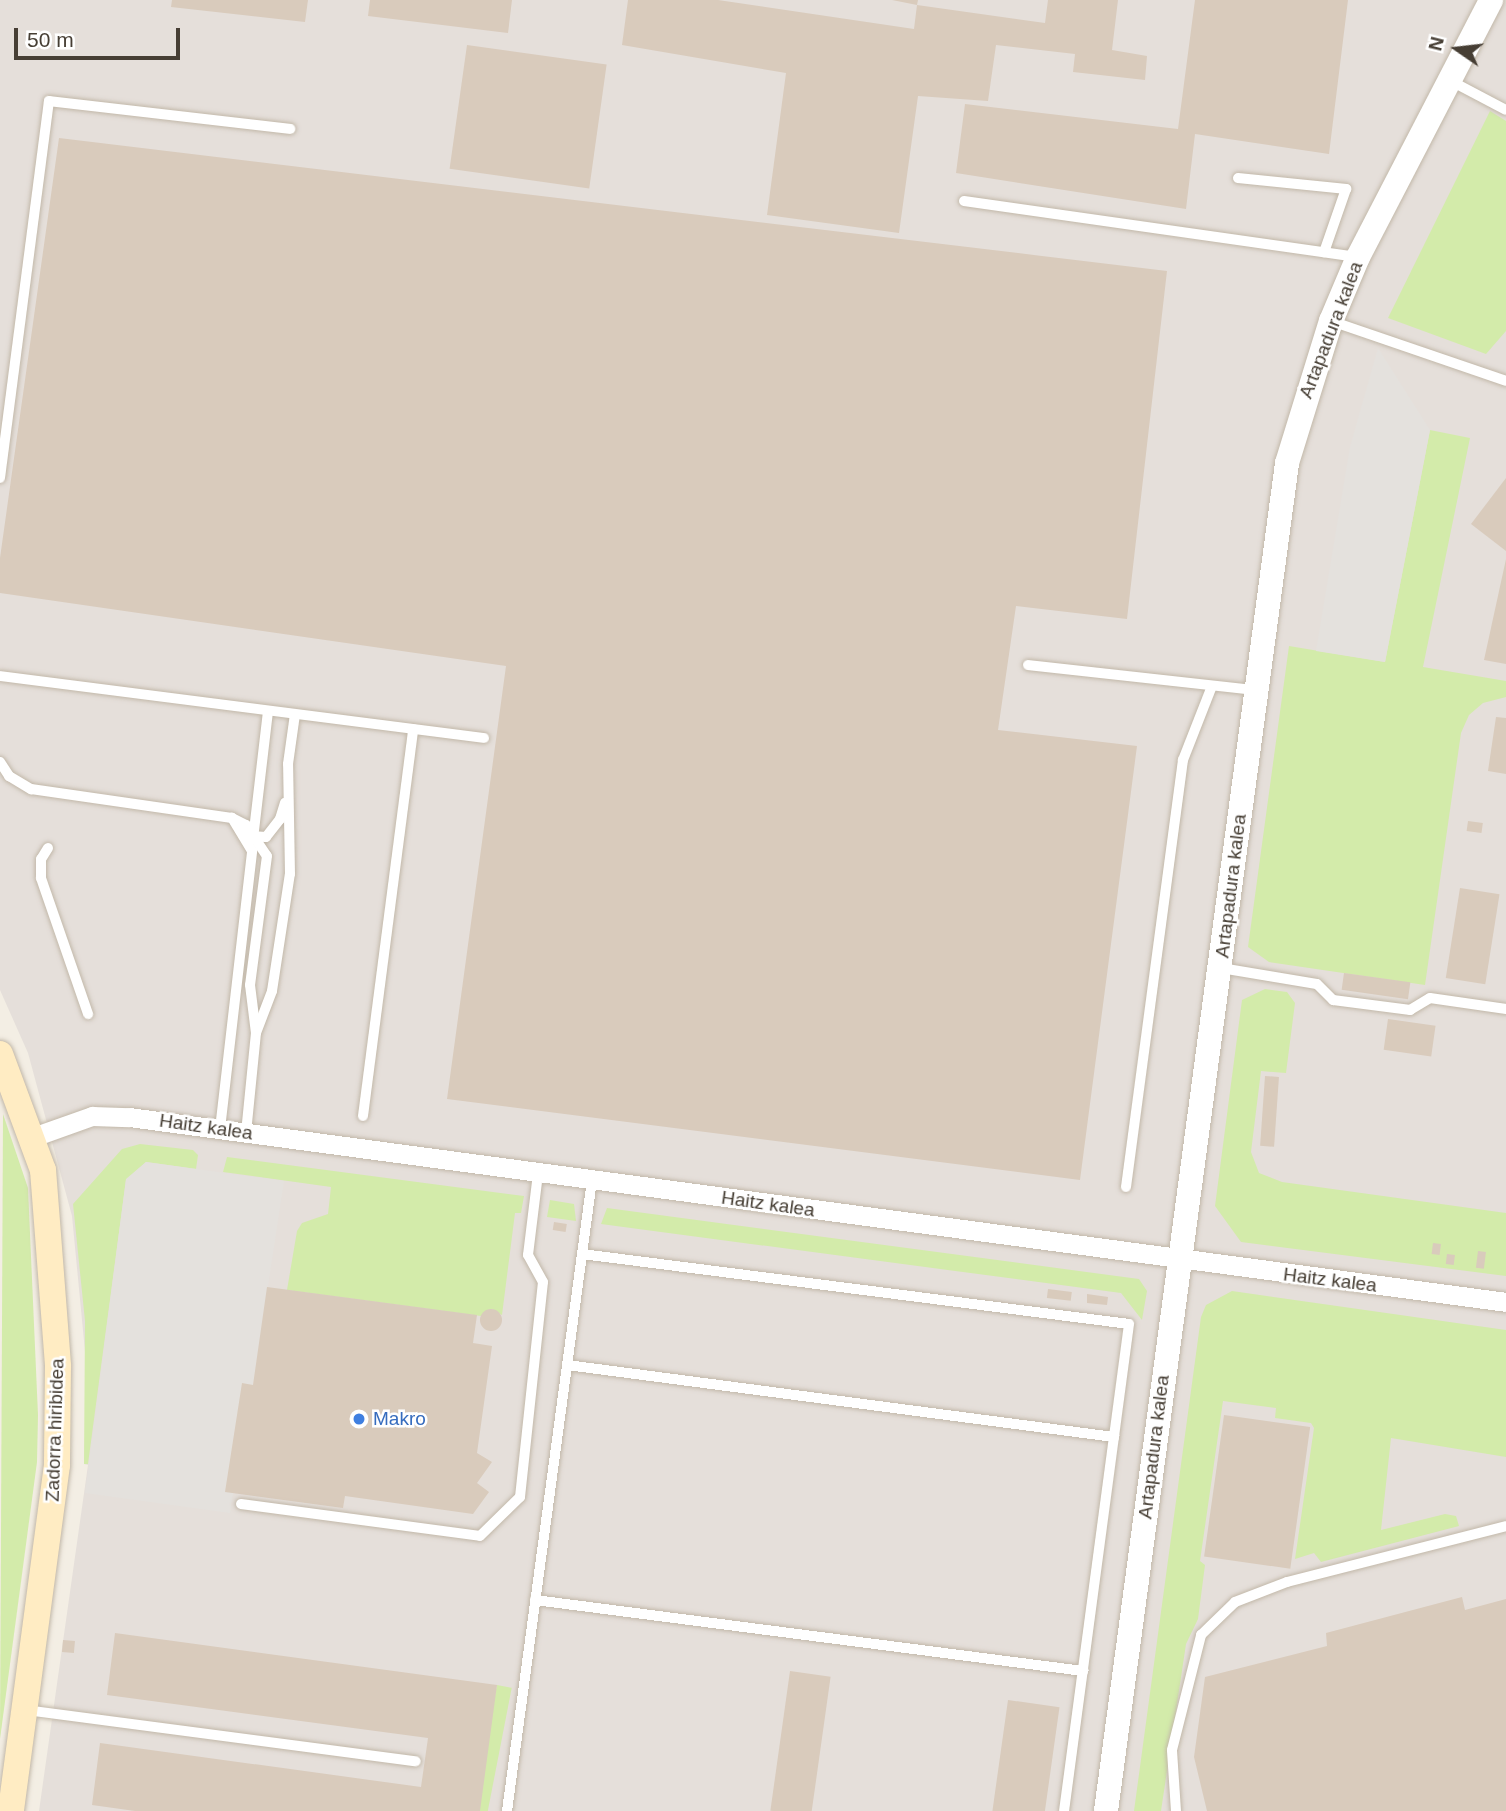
<!DOCTYPE html>
<html>
<head>
<meta charset="utf-8">
<style>
	body { margin:0 }
	#map { position:relative; width:1506px; height:1811px; overflow:hidden; background:#f3eee4; font-family:Arial,sans-serif }
	div>[style] { position:absolute }
	.industrial>* { inset:0; background:#e5dfda }
	.green>* { inset:0; background:#d3ebaa; transform-origin:0 0 }
	.parking>* { inset:0; background:#e4e1dd }
	.building>* { inset:0; background:#d9cbbc; transform-origin:0 0 }
	.round { border-radius:50% }
	.roads { filter:drop-shadow(0 0 2px #c2b8a9) drop-shadow(0 0 2px #c2b8a9) }
	.service>* { height:10px; margin:-5px; padding:0 5px; transform-origin:5px; border-radius:5px; background:#fff }
	.minor>* { height:19px; margin:-9.5px; padding:0 9.5px; transform-origin:9.5px; border-radius:9.5px; background:#fff }
	.tertiary>* { height:24px; margin:-12px; padding:0 12px; transform-origin:12px; border-radius:12px; background:#fff }
	.secondary>* { height:26px; margin:-13px; padding:0 13px; transform-origin:13px; border-radius:13px; background:#ffecc3 }
	.dots>* { width:19px; height:19px; translate:-50% -50%; box-sizing:border-box; border:4px solid #fff; border-radius:50% }
	span { translate:-50% -50%; white-space:nowrap; text-align:center; line-height:1.15; -webkit-text-stroke:5px #fff; paint-order:stroke }
	.street-label { font-size:19px; color:#463e34 }
	.shop-label { font-size:19px; color:#366cbe }
	.left { translate:0 -50%; text-align:left }
	.north { position:absolute; left:1422px; top:14px; width:70px; height:70px; -webkit-text-stroke:5px #fff; paint-order:stroke; rotate:284deg; font-size:19px; font-weight:700; line-height:28px; text-align:center; color:#463e34 }
	.north::after { content:''; display:block; margin:auto; width:24px; height:32px; background:#463e34; clip-path:polygon(50% 0,100% 100%,50% 72%,0 100%) }
	.scale { position:absolute; left:14px; top:28px; width:166px; height:32px; box-sizing:border-box; border:4px solid #463e34; border-top:0; padding-left:9px; font-size:21px; line-height:24px; white-space:nowrap; color:#463e34; -webkit-text-stroke:5px #fff; paint-order:stroke }
</style>
</head>
<body>
<div id="map">
	<div class="industrial">
		<i style="clip-path:polygon(0 0,1506px 0,1506px 1811px,39px 1811px,88px 1465px,84px 1464px,87px 1372px,72px 1216px,28px 1053px,0 990px)"></i>
	</div>
	<div class="green">
		<i style="clip-path:polygon(1490px 111px,1506px 121px,1506px 331px,1486px 354px,1388px 318px)"></i>
		<i style="clip-path:polygon(1430px 430px,1470px 438px,1423px 667px,1506px 681px,1506px 697px,1483px 703px,1469px 715px,1461px 733px,1425px 985px,1269px 962px,1248px 947px,1289px 646px,1385px 662px)"></i>
		<i style="clip-path:polygon(1265px 989px,1287px 992px,1295px 1003px,1286px 1073px,1261px 1071px,1251px 1152px,1259px 1173px,1282px 1182px,1506px 1213px,1506px 1276px,1241px 1242px,1215px 1206px,1242px 1000px)"></i>
		<i style="clip-path:polygon(3px 1114px,28px 1188px,38px 1415px,37px 1462px,0 1739px)"></i>
		<i style="clip-path:polygon(140px 1144px,193px 1150px,198px 1155px,196px 1169px,146px 1162px,126px 1180px,88px 1464px,84px 1464px,85px 1321px,73px 1204px,122px 1149px)"></i>
		<i style="clip-path:polygon(227px 1157px,524px 1196px,521px 1213px,515px 1213px,502px 1315px,492px 1309px,481px 1316px,287px 1290px,297px 1231px,302px 1223px,328px 1214px,331px 1187px,223px 1172px)"></i>
		<i style="clip-path:polygon(550px 1200px,574px 1204px,576px 1221px,547px 1217px)"></i>
		<i style="clip-path:polygon(607px 1208px,1139px 1279px,1147px 1291px,1142px 1320px,1121px 1293px,601px 1224px)"></i>
		<i style="clip-path:polygon(1232px 1291px,1506px 1330px,1506px 1457px,1391px 1438px,1381px 1530px,1445px 1514px,1456px 1516px,1459px 1526px,1321px 1562px,1314px 1553px,1295px 1559px,1314px 1428px,1311px 1423px,1275px 1418px,1276px 1408px,1223px 1401px,1200px 1561px,1205px 1565px,1198px 1619px,1186px 1644px,1161px 1811px,1134px 1811px,1201px 1317px,1206px 1305px)"></i>
		<i style="left:497px;top:1685px;width:15px;height:127px;rotate:11deg"></i>
	</div>
	<div class="parking">
		<i style="clip-path:polygon(1378px 348px,1430px 430px,1385px 662px,1316px 651px,1350px 447px)"></i>
		<i style="clip-path:polygon(146px 1162px,284px 1181px,253px 1385px,242px 1384px,226px 1491px,233px 1493px,230px 1513px,85px 1493px,126px 1179px)"></i>
	</div>
	<div class="building">
		<i style="clip-path:polygon(172px 0,308px 0,305px 22px,171px 7px)"></i>
		<i style="clip-path:polygon(370px 0,512px 0,508px 33px,368px 16px)"></i>
		<i style="clip-path:polygon(628px 0,718px 0,914px 29px,917px 5px,892px 0,918px 0,917px 5px,1045px 23px,1048px 0,1118px 0,1112px 50px,1147px 56px,1145px 80px,1073px 72px,1075px 54px,996px 45px,988px 101px,918px 96px,899px 233px,767px 215px,786px 73px,622px 45px)"></i>
		<i style="clip-path:polygon(1195px 0,1348px 0,1329px 154px,1195px 134px,1186px 209px,956px 173px,965px 104px,1178px 129px)"></i>
		<i style="left:467px;top:45px;width:141px;height:125px;rotate:8deg"></i>
		<i style="clip-path:polygon(59px 138px,1167px 271px,1127px 619px,1016px 606px,998px 730px,1137px 746px,1080px 1180px,447px 1099px,506px 666px,0 593px,0 558px)"></i>
		<i style="clip-path:polygon(1506px 478px,1506px 551px,1471px 524px)"></i>
		<i style="clip-path:polygon(1506px 559px,1506px 664px,1484px 660px)"></i>
		<i style="clip-path:polygon(1496px 717px,1506px 718px,1506px 774px,1488px 771px)"></i>
		<i style="left:1468px;top:821px;width:15px;height:10px;rotate:8deg"></i>
		<i style="left:1460px;top:888px;width:40px;height:91px;rotate:9deg"></i>
		<i style="left:1344px;top:973px;width:67px;height:17px;rotate:8deg"></i>
		<i style="left:1388px;top:1019px;width:48px;height:31px;rotate:8deg"></i>
		<i style="left:1265px;top:1076px;width:14px;height:70px;rotate:4deg"></i>
		<i style="left:554px;top:1222px;width:13px;height:8px;rotate:9deg"></i>
		<i style="left:1433px;top:1243px;width:8px;height:11px;rotate:7deg"></i>
		<i style="left:1478px;top:1251px;width:8px;height:17px;rotate:7deg"></i>
		<i style="left:1447px;top:1254px;width:8px;height:10px;rotate:7deg"></i>
		<i style="clip-path:polygon(267px 1287px,477px 1315px,473px 1343px,492px 1346px,477px 1453px,492px 1462px,477px 1483px,489px 1492px,473px 1514px,345px 1496px,343px 1508px,225px 1492px,242px 1383px,253px 1385px)"></i>
		<i style="left:1048px;top:1289px;width:24px;height:9px;rotate:7deg"></i>
		<i style="clip-path:polygon(1087px 1294px,1108px 1297px,1107px 1305px,1087px 1303px)"></i>
		<i class="round" style="left:480px;top:1309px;width:22px;height:22px"></i>
		<i style="left:1224px;top:1415px;width:87px;height:143px;rotate:8deg"></i>
		<i style="clip-path:polygon(1462px 1597px,1465px 1610px,1506px 1599px,1506px 1811px,1207px 1811px,1194px 1757px,1205px 1677px,1327px 1646px,1326px 1633px)"></i>
		<i style="clip-path:polygon(115px 1633px,497px 1685px,480px 1811px,135px 1811px,92px 1805px,100px 1743px,421px 1787px,428px 1738px,107px 1695px)"></i>
		<i style="left:63px;top:1640px;width:12px;height:12px;rotate:5deg"></i>
		<i style="left:790px;top:1671px;width:41px;height:141px;rotate:8deg"></i>
		<i style="left:1008px;top:1700px;width:52px;height:112px;rotate:8deg"></i>
	</div>
	<div class="roads">
		<div class="service">
			<i style="left:1449px;top:80px;width:64px;rotate:27.8deg"></i>
			<i style="left:1238px;top:178px;width:109px;rotate:5.8deg"></i>
			<i style="left:1346px;top:189px;width:67px;rotate:109.2deg"></i>
			<i style="left:964px;top:201px;width:397px;rotate:8.1deg"></i>
			<i style="left:1331px;top:321px;width:185px;rotate:18.9deg"></i>
			<i style="left:0;top:478px;width:380px;rotate:-82.6deg"></i>
			<i style="left:49px;top:101px;width:243px;rotate:6.6deg"></i>
			<i style="left:1028px;top:665px;width:226px;rotate:6.3deg"></i>
			<i style="left:0;top:676px;width:488px;rotate:7.3deg"></i>
			<i style="left:0;top:762px;width:17px;rotate:57deg"></i>
			<i style="left:9px;top:776px;width:26px;rotate:31deg"></i>
			<i style="left:31px;top:789px;width:203px;rotate:8.2deg"></i>
			<i style="left:251px;top:836px;width:15px;rotate:4deg"></i>
			<i style="left:266px;top:837px;width:23px;rotate:-52deg"></i>
			<i style="left:280px;top:819px;width:17px;rotate:-73deg"></i>
			<i style="left:253px;top:839px;width:129px;rotate:-83.3deg"></i>
			<i style="left:48px;top:848px;width:13px;rotate:122deg"></i>
			<i style="left:41px;top:859px;width:19px;rotate:90deg"></i>
			<i style="left:41px;top:878px;width:144px;rotate:70.9deg"></i>
			<i style="left:1221px;top:968px;width:97px;rotate:9.5deg"></i>
			<i style="left:1317px;top:984px;width:23px;rotate:45deg"></i>
			<i style="left:1333px;top:1000px;width:78px;rotate:7.4deg"></i>
			<i style="left:1410px;top:1010px;width:23px;rotate:-31deg"></i>
			<i style="left:1430px;top:998px;width:77px;rotate:8.2deg"></i>
			<i style="left:363px;top:1116px;width:390px;rotate:-82.6deg"></i>
			<i style="left:220px;top:1129px;width:280px;rotate:-83.4deg"></i>
			<i style="left:252px;top:851px;width:39px;rotate:-121deg"></i>
			<i style="left:232px;top:818px;width:16px;rotate:27deg"></i>
			<i style="left:246px;top:825px;width:37px;rotate:56deg"></i>
			<i style="left:267px;top:856px;width:130px;rotate:97.5deg"></i>
			<i style="left:250px;top:985px;width:48px;rotate:82.9deg"></i>
			<i style="left:246px;top:1133px;width:100px;rotate:-84.3deg"></i>
			<i style="left:256px;top:1033px;width:45px;rotate:-69.1deg"></i>
			<i style="left:272px;top:991px;width:118px;rotate:-81.3deg"></i>
			<i style="left:290px;top:874px;width:110px;rotate:-91deg"></i>
			<i style="left:288px;top:764px;width:50px;rotate:-82deg"></i>
			<i style="left:1126px;top:1187px;width:431px;rotate:-82.4deg"></i>
			<i style="left:1183px;top:760px;width:79px;rotate:-68.6deg"></i>
			<i style="left:582px;top:1254px;width:551px;rotate:7.29deg"></i>
			<i style="left:1129px;top:1324px;width:491px;rotate:97.6deg"></i>
			<i style="left:567px;top:1365px;width:552px;rotate:7.5deg"></i>
			<i style="left:241px;top:1504px;width:241px;rotate:7.6deg"></i>
			<i style="left:480px;top:1536px;width:56px;rotate:-44.3deg"></i>
			<i style="left:520px;top:1497px;width:216px;rotate:-83.9deg"></i>
			<i style="left:543px;top:1282px;width:31px;rotate:-119deg"></i>
			<i style="left:528px;top:1255px;width:83px;rotate:-83deg"></i>
			<i style="left:535px;top:1600px;width:553px;rotate:7.38deg"></i>
			<i style="left:26px;top:1710px;width:393px;rotate:7.5deg"></i>
			<i style="left:507px;top:1811px;width:637px;rotate:-82.33deg"></i>
			<i style="left:1176px;top:1811px;width:61px;rotate:-93.8deg"></i>
			<i style="left:1172px;top:1750px;width:119px;rotate:-75.8deg"></i>
			<i style="left:1201px;top:1635px;width:47px;rotate:-44.1deg"></i>
			<i style="left:1235px;top:1602px;width:56px;rotate:-21deg"></i>
			<i style="left:1287px;top:1582px;width:226px;rotate:-14.3deg"></i>
		</div>
		<div class="minor">
			<i style="left:33px;top:1137px;width:63px;rotate:-19.6deg"></i>
			<i style="left:92px;top:1116px;width:37px;rotate:2deg"></i>
			<i style="left:129px;top:1117px;width:1389px;rotate:7.65deg"></i>
		</div>
		<div class="tertiary">
			<i style="left:1106px;top:1811px;width:1360px;rotate:-82.35deg"></i>
			<i style="left:1287px;top:463px;width:149px;rotate:-72.8deg"></i>
			<i style="left:1331px;top:321px;width:69px;rotate:-67.1deg"></i>
			<i style="left:1358px;top:257px;width:289px;rotate:-62.6deg"></i>
		</div>
		<div class="secondary">
			<i style="left:0;top:1054px;width:124px;rotate:69.7deg"></i>
			<i style="left:43px;top:1170px;width:197px;rotate:85.6deg"></i>
			<i style="left:58px;top:1366px;width:99px;rotate:90.6deg"></i>
			<i style="left:57px;top:1465px;width:349px;rotate:97.6deg"></i>
		</div>
	</div>
	<div class="dots">
		<i style="left:359px;top:1419px;background:#3f7fe0"></i>
	</div>
	<div class="street-label">
		<span style="left:1331px;top:330px;rotate:-69deg">Artapadura kalea</span>
		<span style="left:1231px;top:886px;rotate:-83deg">Artapadura kalea</span>
		<span style="left:206px;top:1127px;rotate:8deg">Haitz kalea</span>
		<span style="left:768px;top:1204px;rotate:8deg">Haitz kalea</span>
		<span style="left:1330px;top:1280px;rotate:7deg">Haitz kalea</span>
		<span style="left:55px;top:1430px;rotate:-88deg">Zadorra hiribidea</span>
		<span style="left:1154px;top:1447px;rotate:-83deg">Artapadura kalea</span>
	</div>
	<div class="shop-label">
		<span class="left" style="left:373px;top:1419px">Makro</span>
	</div>
	<div class="north">N</div>
	<div class="scale">50 m</div>
</div>
</body>
</html>
